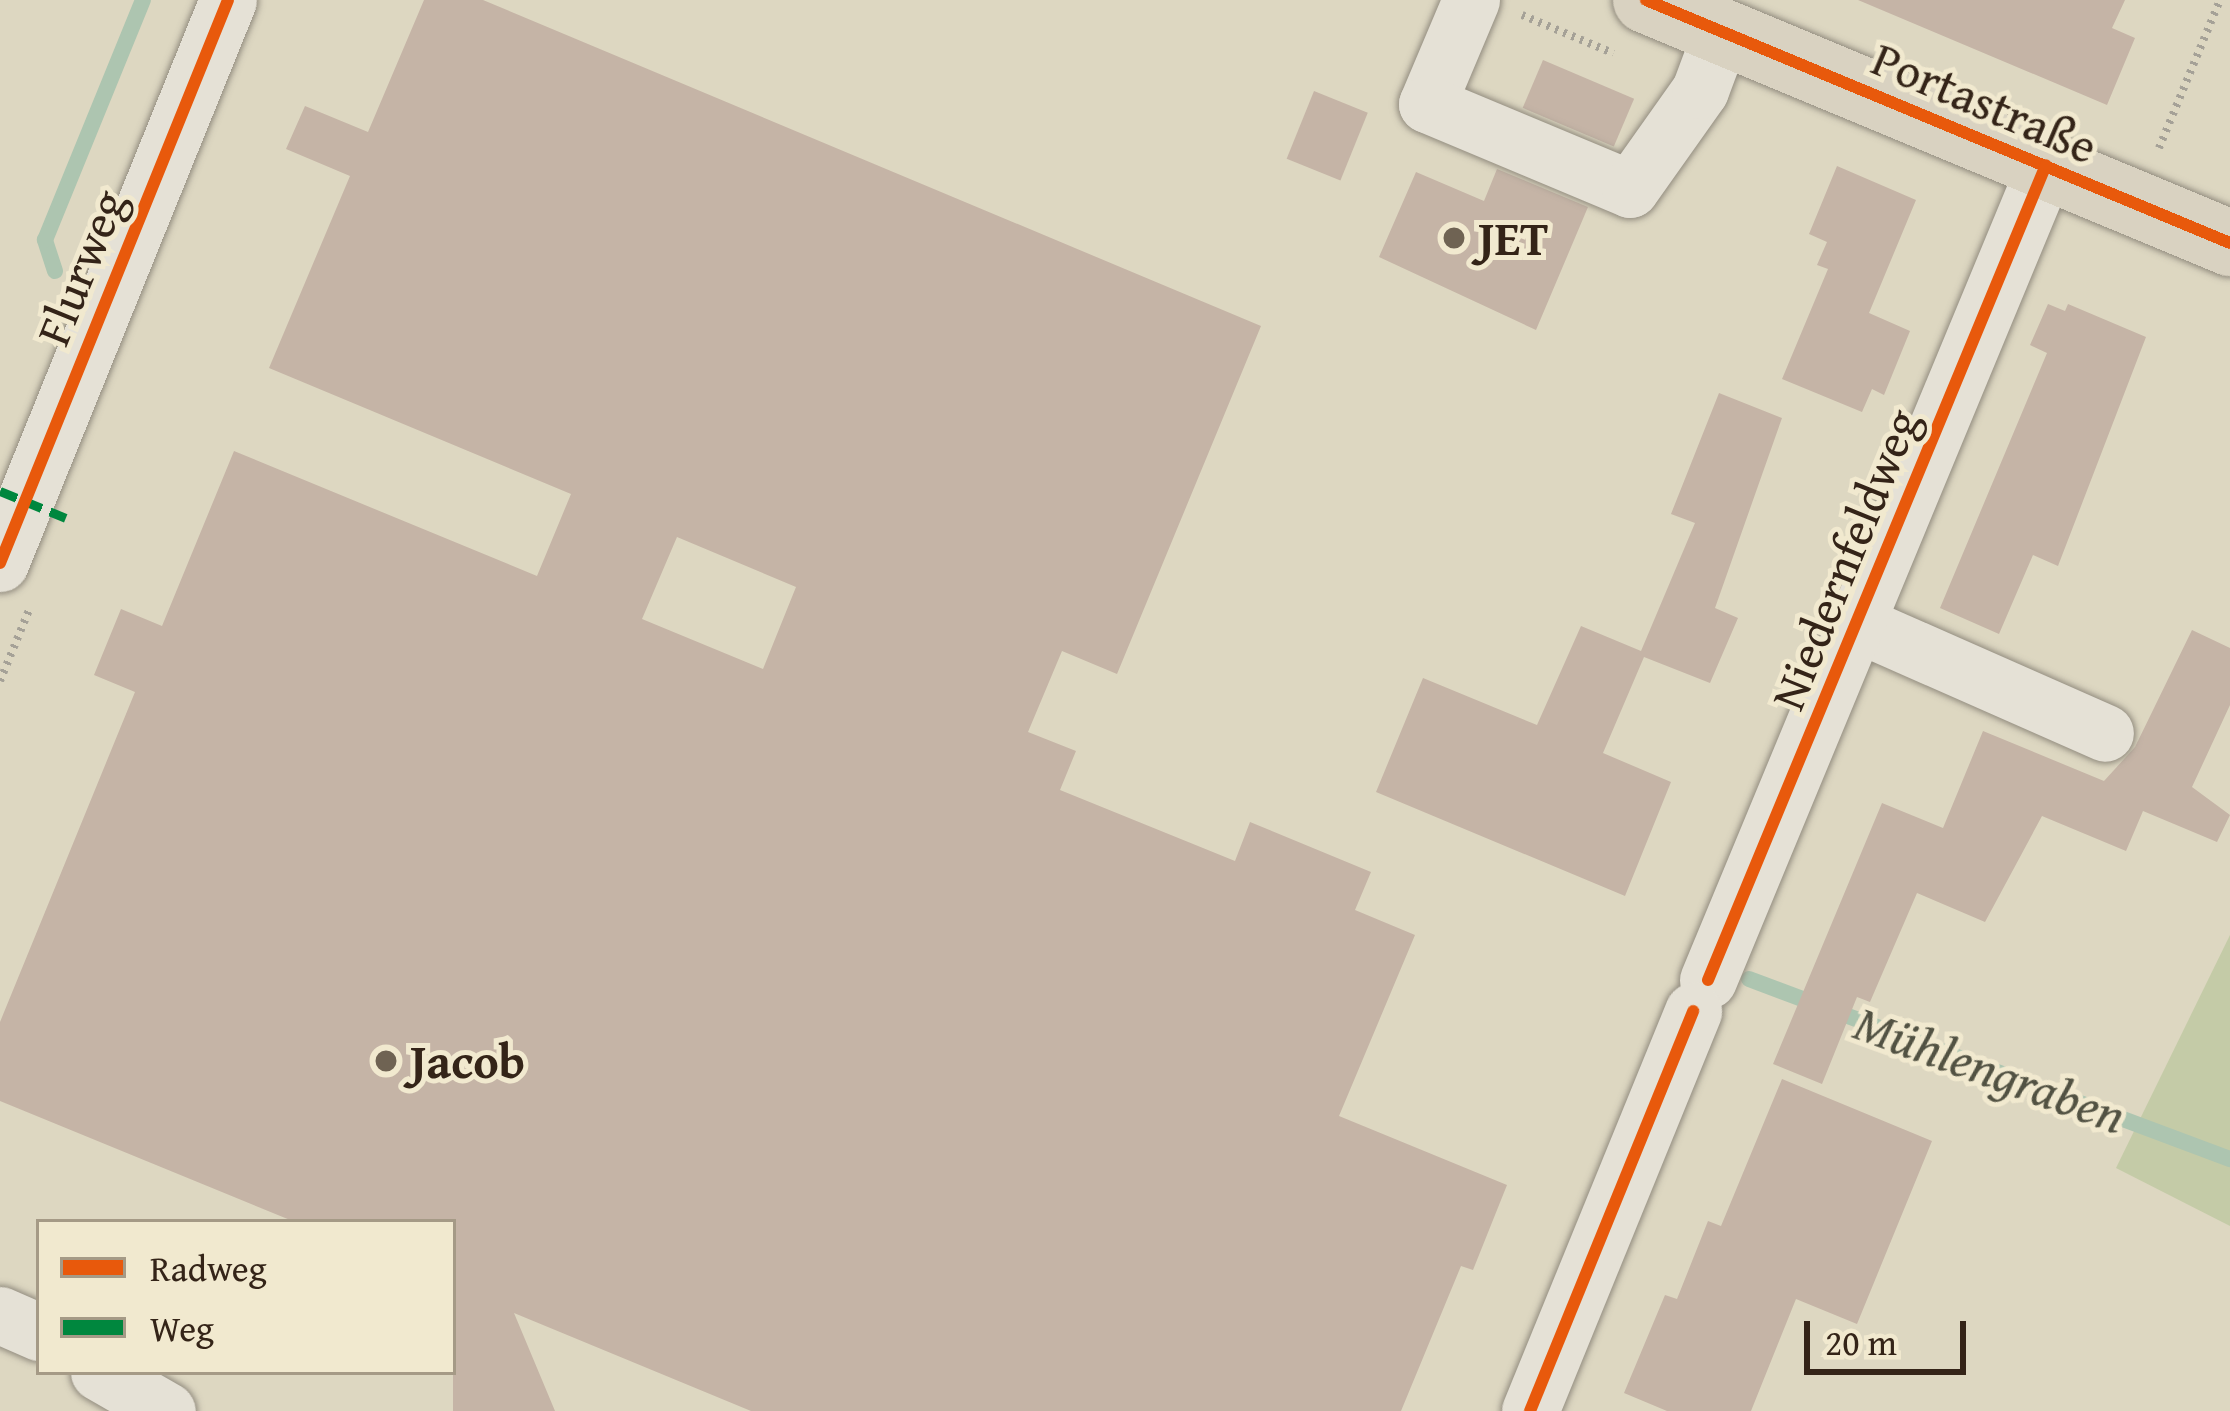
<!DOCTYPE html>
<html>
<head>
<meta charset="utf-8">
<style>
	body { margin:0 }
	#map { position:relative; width:2230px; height:1411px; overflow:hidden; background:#ddd7c1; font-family:"Gentium Book Plus",serif }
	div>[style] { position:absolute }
	.green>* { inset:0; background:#c4cba7 }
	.stream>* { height:16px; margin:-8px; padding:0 8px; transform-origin:8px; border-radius:8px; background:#adc5b0 }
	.building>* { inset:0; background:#c5b4a6; transform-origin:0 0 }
	.path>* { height:8px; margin-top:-4px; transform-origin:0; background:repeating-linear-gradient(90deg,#a5a197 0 3px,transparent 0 9px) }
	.roads { filter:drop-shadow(0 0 3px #938d80) drop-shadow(0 0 3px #938d80) }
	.minor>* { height:57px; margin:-28.5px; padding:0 28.5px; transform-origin:28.5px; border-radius:28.5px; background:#e5e1d6 }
	.major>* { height:66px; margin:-33px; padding:0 33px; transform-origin:33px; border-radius:33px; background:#d9d2c1 }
	.quiet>* { height:9px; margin-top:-4.5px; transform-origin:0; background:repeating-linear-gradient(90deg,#00873e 0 18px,transparent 0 27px) }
	.cycleway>* { height:12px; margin:-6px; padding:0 6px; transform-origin:6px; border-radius:6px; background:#e8590c }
	.dots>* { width:33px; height:33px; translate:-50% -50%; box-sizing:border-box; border:6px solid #f1e9cf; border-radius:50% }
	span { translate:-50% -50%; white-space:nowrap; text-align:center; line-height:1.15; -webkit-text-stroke:10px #f1e9cf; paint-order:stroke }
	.street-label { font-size:48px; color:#342418 }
	.poi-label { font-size:48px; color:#342418; font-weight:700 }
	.left { translate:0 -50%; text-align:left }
	.water-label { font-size:51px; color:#525243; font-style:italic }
	.legend { position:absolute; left:36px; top:1219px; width:420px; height:156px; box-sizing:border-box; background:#f1e9cf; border:3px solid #a59a86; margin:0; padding:15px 21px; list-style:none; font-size:36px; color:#342418 }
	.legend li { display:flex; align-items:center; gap:24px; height:60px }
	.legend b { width:60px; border:3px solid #a59a86 }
	.scale { position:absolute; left:1804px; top:1321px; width:162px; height:54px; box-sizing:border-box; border:6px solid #342418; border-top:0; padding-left:15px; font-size:36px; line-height:42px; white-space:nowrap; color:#342418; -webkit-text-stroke:9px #f1e9cf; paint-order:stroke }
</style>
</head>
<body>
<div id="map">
	<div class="green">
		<i style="clip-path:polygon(2230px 935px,2230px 1226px,2116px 1168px)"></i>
	</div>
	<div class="stream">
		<i style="left:55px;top:271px;width:33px;rotate:-108deg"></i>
		<i style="left:45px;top:240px;width:259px;rotate:-67.8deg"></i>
		<i style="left:1749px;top:979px;width:514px;rotate:20.52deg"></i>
	</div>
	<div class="building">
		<i style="clip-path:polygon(evenodd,424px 0,483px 0,1261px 326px,1117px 674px,1062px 651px,1028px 732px,1076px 751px,1060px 790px,1235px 861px,1250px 822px,1371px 872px,1355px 910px,1415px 935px,1339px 1116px,1507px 1185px,1473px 1270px,1461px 1266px,1401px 1411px,751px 1411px,514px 1313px,555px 1411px,453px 1411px,453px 1222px,295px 1222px,0 1101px,0 1022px,135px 692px,94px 675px,121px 609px,162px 626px,234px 451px,537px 576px,571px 494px,269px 368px,350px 176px,286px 149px,305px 106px,368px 132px,424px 0,677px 537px,796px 587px,763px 669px,642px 619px,677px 537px)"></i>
		<i style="clip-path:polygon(1858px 0,2125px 0,2112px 28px,2135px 38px,2107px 105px)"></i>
		<i style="left:1543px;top:60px;width:99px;height:52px;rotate:23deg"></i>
		<i style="left:1314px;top:91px;width:58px;height:73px;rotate:22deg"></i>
		<i style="clip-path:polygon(1837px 166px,1916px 200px,1869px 313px,1910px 331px,1884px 395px,1872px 389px,1862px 412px,1782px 379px,1828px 269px,1817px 265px,1827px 242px,1809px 234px)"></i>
		<i style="clip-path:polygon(1497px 169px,1588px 207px,1536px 330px,1379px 257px,1416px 172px,1484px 201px)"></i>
		<i style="clip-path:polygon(2048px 304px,2065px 311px,2068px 304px,2146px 337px,2058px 566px,2033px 555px,1999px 634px,1940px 608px,2047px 353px,2030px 345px)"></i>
		<i style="clip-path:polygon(1719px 393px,1782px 418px,1715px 608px,1738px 618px,1710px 683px,1644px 657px,1603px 753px,1671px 782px,1625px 896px,1376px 792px,1423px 678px,1537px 725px,1581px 626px,1641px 651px,1695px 523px,1671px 514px)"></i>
		<i style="clip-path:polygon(2192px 630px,2230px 648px,2230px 705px,2192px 787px,2230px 815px,2217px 842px,2143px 811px,2126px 851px,2042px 816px,1985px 922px,1917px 893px,1870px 1002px,1857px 997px,1822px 1084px,1773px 1064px,1882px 803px,1943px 828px,1983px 731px,2104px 781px,2135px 747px)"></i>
		<i style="clip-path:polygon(1782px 1079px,1932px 1141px,1857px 1324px,1796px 1299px,1751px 1411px,1667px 1411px,1624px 1393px,1665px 1295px,1677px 1299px,1708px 1221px,1721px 1226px)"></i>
	</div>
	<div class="path">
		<i style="left:1522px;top:15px;width:99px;rotate:22.7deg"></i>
		<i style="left:2159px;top:148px;width:160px;rotate:-67.6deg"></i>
		<i style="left:0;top:681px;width:77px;rotate:-67.8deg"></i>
	</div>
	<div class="roads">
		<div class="minor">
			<i style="left:1471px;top:0;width:113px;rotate:112.9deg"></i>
			<i style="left:1427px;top:104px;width:220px;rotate:22.7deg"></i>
			<i style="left:1630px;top:189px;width:121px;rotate:-54.7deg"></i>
			<i style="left:1700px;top:90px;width:63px;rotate:-69.6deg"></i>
			<i style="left:0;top:563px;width:607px;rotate:-67.95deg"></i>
			<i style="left:1856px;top:623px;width:272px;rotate:23.8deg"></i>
			<i style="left:1708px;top:980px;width:882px;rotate:-67.48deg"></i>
			<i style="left:0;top:1315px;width:43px;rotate:23.6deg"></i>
			<i style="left:99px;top:1372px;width:78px;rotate:29.8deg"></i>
			<i style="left:1530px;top:1411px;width:432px;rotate:-67.8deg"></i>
		</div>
		<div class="major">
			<i style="left:1646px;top:0;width:633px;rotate:22.59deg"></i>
		</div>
	</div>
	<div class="quiet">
		<i style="left:0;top:491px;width:71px;rotate:22.2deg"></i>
	</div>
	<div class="cycleway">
		<i style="left:1646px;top:0;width:633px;rotate:22.59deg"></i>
		<i style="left:0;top:563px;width:607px;rotate:-67.95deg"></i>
		<i style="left:1708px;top:980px;width:882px;rotate:-67.48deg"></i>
		<i style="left:1530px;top:1411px;width:432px;rotate:-67.8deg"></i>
	</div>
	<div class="dots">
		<i style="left:1454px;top:238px;background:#6f6353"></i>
		<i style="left:386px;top:1061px;background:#6f6353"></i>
	</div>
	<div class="street-label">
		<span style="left:1985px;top:102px;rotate:23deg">Portastraße</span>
		<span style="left:80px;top:267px;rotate:-68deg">Flurweg</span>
		<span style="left:1844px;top:559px;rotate:-68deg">Niedernfeldweg</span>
	</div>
	<div class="poi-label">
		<span class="left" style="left:1478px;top:238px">JET</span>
		<span class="left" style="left:410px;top:1061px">Jacob</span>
	</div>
	<div class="water-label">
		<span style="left:1990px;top:1069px;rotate:20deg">Mühlengraben</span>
	</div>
	<ul class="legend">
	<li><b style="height:15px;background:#e8590c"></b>Radweg</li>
	<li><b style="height:15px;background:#00873e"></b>Weg</li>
	</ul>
	<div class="scale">20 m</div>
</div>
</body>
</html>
